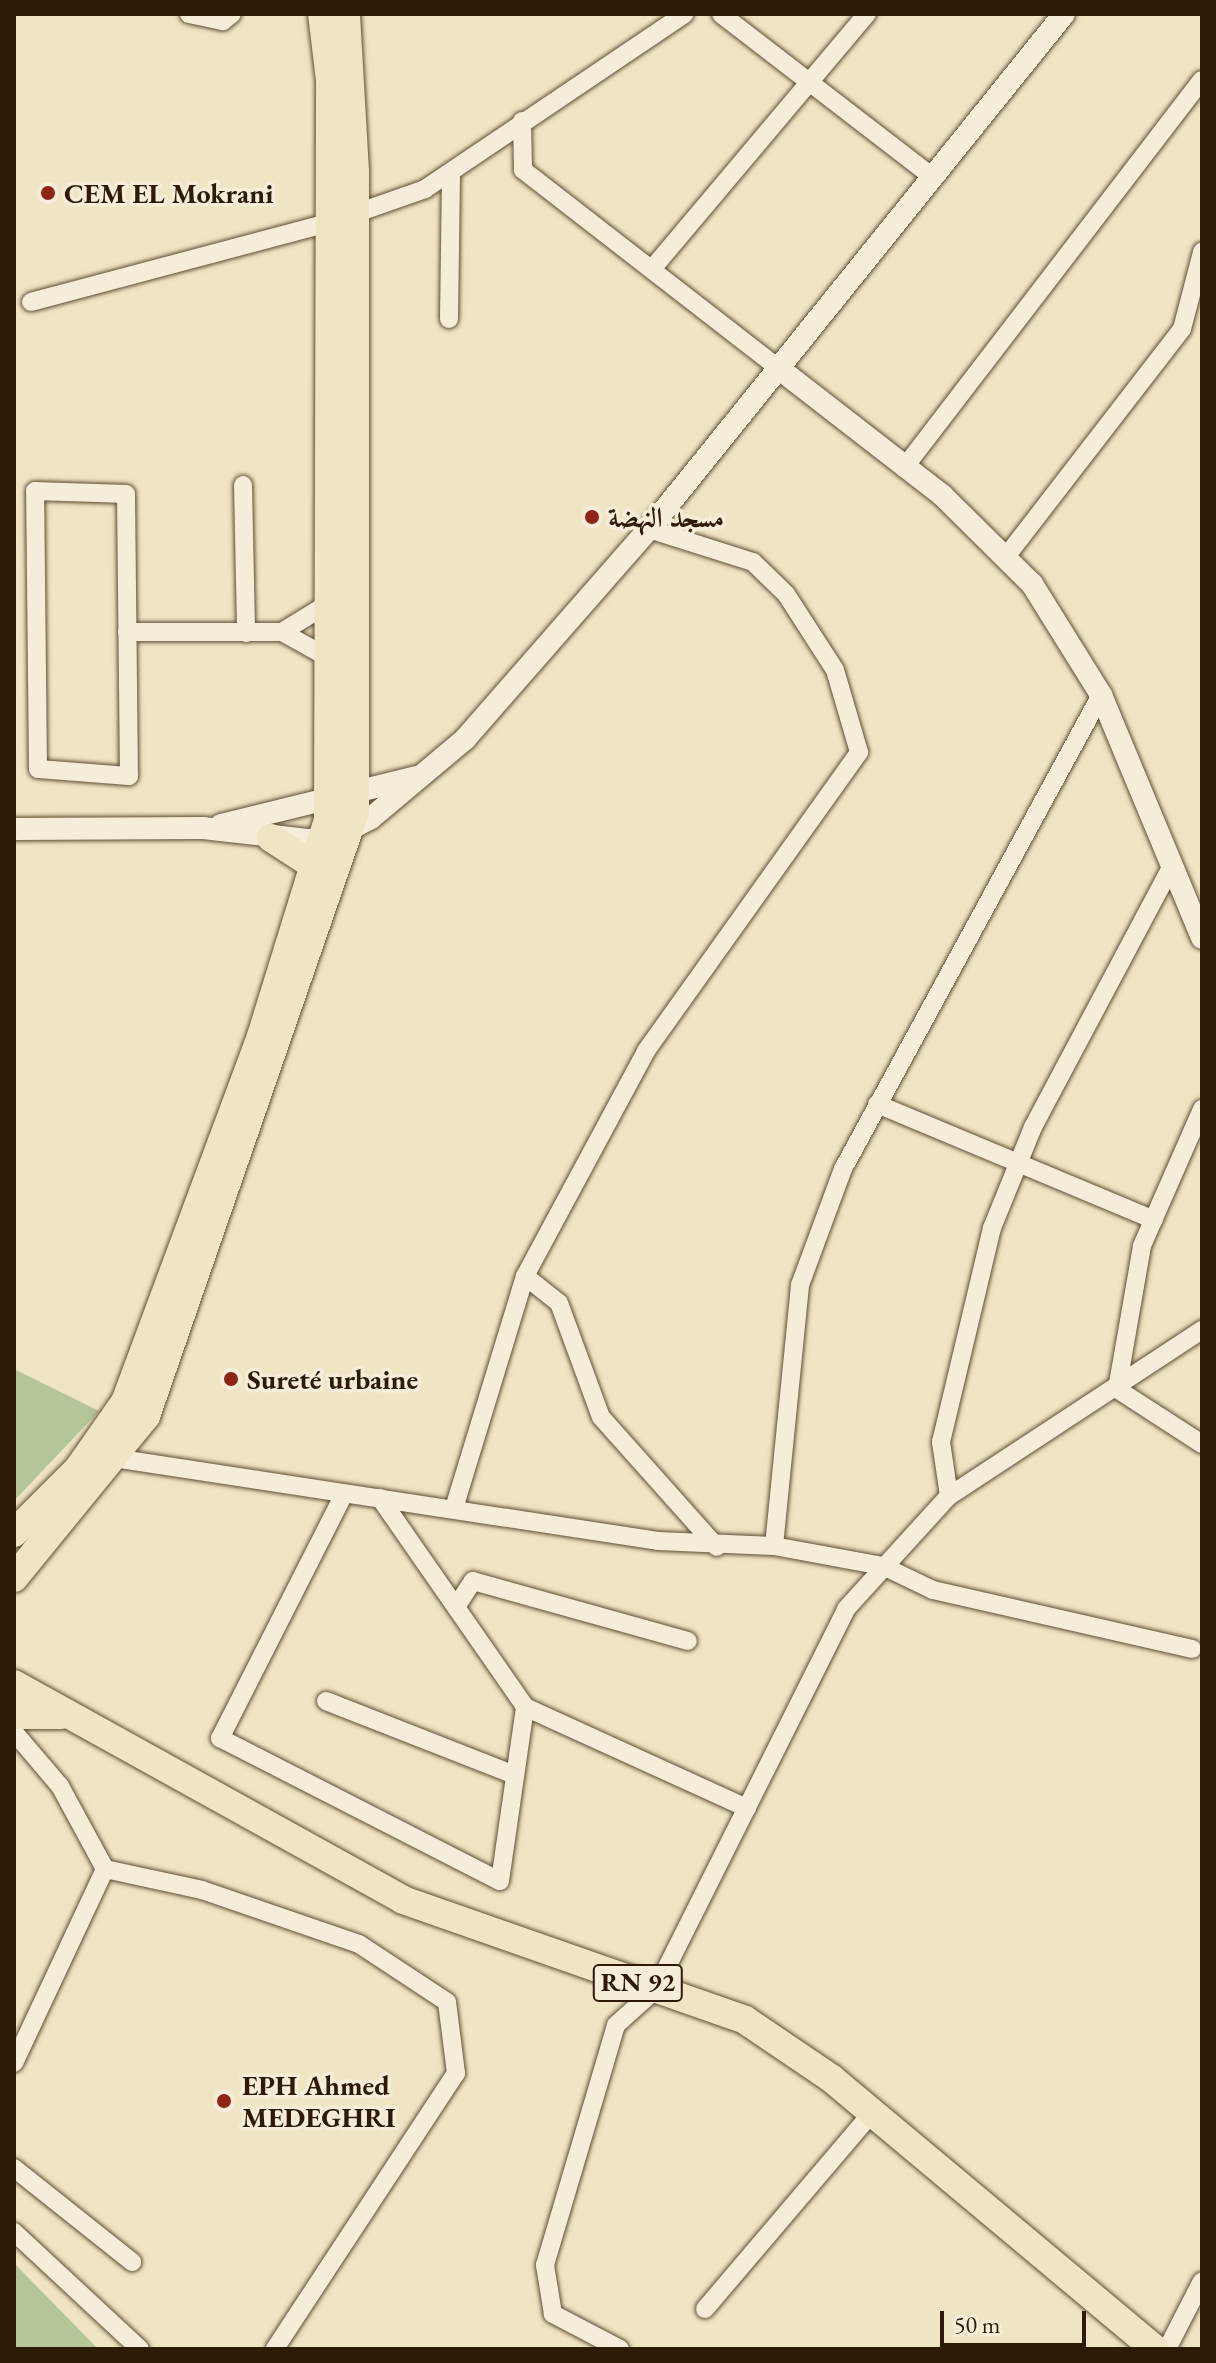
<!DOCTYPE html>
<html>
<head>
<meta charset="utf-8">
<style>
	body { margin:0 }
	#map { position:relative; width:1216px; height:2363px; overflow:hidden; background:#efe4c3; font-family:"EB Garamond",Amiri,serif }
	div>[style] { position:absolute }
	.green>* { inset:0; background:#b4c598 }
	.roads { filter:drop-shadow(0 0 2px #5e4d34) drop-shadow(0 0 2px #5e4d34) }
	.minor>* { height:18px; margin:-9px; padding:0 9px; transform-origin:9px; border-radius:9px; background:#f5edd8 }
	.tertiary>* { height:22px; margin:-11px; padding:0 11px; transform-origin:11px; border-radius:11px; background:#f5edd8 }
	.primary>* { height:28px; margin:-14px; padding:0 14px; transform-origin:14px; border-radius:14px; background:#efe4c3 }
	.dots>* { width:22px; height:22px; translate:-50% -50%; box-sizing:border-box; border:4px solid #f5edd8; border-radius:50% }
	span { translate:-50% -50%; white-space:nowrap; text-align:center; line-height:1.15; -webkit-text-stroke:7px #f5edd8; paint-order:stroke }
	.shield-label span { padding:2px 6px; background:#f5edd8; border:2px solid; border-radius:6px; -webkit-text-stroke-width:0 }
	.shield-label { font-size:26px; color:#2e1b05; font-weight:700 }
	.poi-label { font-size:28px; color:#2e1b05; font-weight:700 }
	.left { translate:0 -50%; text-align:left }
	.frame { position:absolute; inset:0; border:16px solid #2e1b05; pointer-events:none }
	.scale { position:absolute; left:940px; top:2311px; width:146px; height:36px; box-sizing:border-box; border:4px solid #2e1b05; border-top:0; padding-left:10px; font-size:24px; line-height:28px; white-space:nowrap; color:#2e1b05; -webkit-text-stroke:6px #f5edd8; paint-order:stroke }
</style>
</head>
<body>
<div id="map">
	<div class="green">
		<i style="clip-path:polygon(14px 1369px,99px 1411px,14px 1501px)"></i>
		<i style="clip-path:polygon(14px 2263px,98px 2349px,14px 2349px)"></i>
	</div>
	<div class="roads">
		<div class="minor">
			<i style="left:189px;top:14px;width:35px;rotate:12deg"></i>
			<i style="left:223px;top:21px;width:11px;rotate:-38deg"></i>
			<i style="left:721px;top:14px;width:264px;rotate:37.6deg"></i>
			<i style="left:522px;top:121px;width:49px;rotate:88.8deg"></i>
			<i style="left:523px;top:170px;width:321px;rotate:37.8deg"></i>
			<i style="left:652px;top:269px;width:334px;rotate:-49.9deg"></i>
			<i style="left:31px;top:302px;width:310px;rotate:-14.9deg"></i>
			<i style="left:331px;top:222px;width:100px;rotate:-19.3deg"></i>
			<i style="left:425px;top:189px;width:313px;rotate:-34deg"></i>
			<i style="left:449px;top:319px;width:142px;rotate:-89.2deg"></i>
			<i style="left:904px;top:468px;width:489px;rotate:-52.5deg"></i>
			<i style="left:243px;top:485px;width:148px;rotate:88.8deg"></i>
			<i style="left:35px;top:491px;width:91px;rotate:1.9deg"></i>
			<i style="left:126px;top:494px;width:282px;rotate:89.4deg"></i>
			<i style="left:129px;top:776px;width:91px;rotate:-175.6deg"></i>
			<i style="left:38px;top:769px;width:278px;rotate:-90.6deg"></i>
			<i style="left:1005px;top:558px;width:289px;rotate:-52.3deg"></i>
			<i style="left:1182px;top:329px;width:80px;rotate:-75.4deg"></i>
			<i style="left:127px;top:632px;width:155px"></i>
			<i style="left:282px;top:632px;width:61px;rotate:-31.6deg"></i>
			<i style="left:282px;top:632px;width:62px;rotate:29.1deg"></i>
			<i style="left:877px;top:1104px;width:300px;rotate:22.7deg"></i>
			<i style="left:1202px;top:1109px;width:150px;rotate:113.7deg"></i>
			<i style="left:1142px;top:1246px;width:145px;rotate:99.9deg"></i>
			<i style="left:1117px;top:1389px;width:101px;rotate:32.9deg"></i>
			<i style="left:525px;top:1276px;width:43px;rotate:38.5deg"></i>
			<i style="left:559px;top:1303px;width:121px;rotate:69.8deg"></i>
			<i style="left:601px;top:1417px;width:174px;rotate:48.3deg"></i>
			<i style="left:114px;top:1458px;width:550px;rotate:8.67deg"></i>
			<i style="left:658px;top:1541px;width:116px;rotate:2.5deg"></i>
			<i style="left:774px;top:1546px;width:111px;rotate:10.4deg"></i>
			<i style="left:883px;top:1566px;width:55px;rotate:25.6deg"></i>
			<i style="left:933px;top:1590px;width:266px;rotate:12.8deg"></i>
			<i style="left:344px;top:1494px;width:274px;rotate:116.9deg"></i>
			<i style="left:220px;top:1738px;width:314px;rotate:27.1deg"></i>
			<i style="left:500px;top:1881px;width:176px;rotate:-81.8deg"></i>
			<i style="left:949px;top:1496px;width:55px;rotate:-98.4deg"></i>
			<i style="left:941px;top:1442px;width:220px;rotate:-76.6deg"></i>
			<i style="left:992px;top:1228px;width:109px;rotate:-67.9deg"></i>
			<i style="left:1033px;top:1127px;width:292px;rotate:-62deg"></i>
			<i style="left:380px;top:1498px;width:254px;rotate:55.2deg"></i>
			<i style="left:525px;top:1707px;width:244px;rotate:24.5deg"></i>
			<i style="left:455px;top:1505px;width:239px;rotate:-73deg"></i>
			<i style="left:525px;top:1276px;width:255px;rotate:-61.7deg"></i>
			<i style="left:646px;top:1051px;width:367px;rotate:-54.5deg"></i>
			<i style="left:859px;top:752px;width:85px;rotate:-106.3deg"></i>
			<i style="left:835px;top:670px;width:90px;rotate:-122.8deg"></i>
			<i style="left:786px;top:594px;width:46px;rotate:-135.9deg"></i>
			<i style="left:753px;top:562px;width:109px;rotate:-162.4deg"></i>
			<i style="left:774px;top:1546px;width:262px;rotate:-84.3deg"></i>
			<i style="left:800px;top:1285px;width:124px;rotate:-69.7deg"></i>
			<i style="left:843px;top:1169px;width:540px;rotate:-61.44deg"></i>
			<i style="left:456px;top:1607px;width:31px;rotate:-57deg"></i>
			<i style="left:473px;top:1581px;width:223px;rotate:15.6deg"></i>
			<i style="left:326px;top:1701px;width:203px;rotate:21.4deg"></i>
			<i style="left:14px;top:1732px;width:71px;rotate:49.6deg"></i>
			<i style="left:60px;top:1786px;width:94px;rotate:61.5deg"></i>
			<i style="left:105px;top:1869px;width:214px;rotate:115.1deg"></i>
			<i style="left:105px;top:1869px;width:99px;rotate:12.2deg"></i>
			<i style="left:202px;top:1890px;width:166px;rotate:19deg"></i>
			<i style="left:359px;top:1944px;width:105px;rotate:33.4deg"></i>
			<i style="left:447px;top:2002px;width:72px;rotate:82.8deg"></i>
			<i style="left:456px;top:2073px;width:330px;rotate:123.3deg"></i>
			<i style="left:14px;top:2168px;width:151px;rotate:38.5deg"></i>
			<i style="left:14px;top:2232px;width:172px;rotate:42.9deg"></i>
			<i style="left:705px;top:2309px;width:257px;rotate:-49.6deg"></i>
			<i style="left:620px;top:2349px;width:76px;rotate:-152.4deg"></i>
			<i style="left:553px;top:2314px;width:50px;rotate:-99.3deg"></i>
			<i style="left:545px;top:2265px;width:250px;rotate:-73.5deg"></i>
			<i style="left:616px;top:2025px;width:54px;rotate:-42deg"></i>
			<i style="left:656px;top:1989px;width:425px;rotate:-63.4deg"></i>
			<i style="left:846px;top:1609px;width:153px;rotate:-47.7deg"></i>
			<i style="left:949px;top:1496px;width:303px;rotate:-33.3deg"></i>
			<i style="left:1167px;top:2349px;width:76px;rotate:-62.8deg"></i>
		</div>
		<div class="tertiary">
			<i style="left:777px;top:367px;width:209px;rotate:37.8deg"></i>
			<i style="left:942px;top:495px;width:127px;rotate:44.7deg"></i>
			<i style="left:1032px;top:584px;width:131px;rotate:58.1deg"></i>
			<i style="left:1101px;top:695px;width:263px;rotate:67.4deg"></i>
			<i style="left:221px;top:825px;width:201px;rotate:-13.8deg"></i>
			<i style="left:14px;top:829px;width:189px;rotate:-0.3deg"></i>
			<i style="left:203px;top:828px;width:107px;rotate:6.5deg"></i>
			<i style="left:309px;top:840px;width:30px;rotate:-9deg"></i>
			<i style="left:339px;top:835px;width:36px;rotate:-28deg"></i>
			<i style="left:371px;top:818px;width:123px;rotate:-40deg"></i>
			<i style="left:465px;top:739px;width:279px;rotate:-48.8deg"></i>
			<i style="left:649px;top:529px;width:661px;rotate:-51.14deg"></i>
		</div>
		<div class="primary">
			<i style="left:271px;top:838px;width:54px;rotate:32.8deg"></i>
			<i style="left:14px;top:1533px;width:91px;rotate:-45deg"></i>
			<i style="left:78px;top:1469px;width:82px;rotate:-55deg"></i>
			<i style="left:125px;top:1402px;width:390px;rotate:-69.6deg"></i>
			<i style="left:261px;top:1036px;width:227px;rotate:-72.8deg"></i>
			<i style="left:328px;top:819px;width:739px;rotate:-89.84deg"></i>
			<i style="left:330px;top:80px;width:66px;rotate:-96.9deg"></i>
			<i style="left:14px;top:1578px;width:209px;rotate:-50.8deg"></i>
			<i style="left:146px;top:1416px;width:639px;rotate:-70.91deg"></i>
			<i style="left:355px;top:812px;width:641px;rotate:-90deg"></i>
			<i style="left:355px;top:171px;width:157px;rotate:-93.3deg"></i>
			<i style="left:14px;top:1684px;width:445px;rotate:29deg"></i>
			<i style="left:403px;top:1900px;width:362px;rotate:19.3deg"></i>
			<i style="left:745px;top:2020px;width:105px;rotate:34.1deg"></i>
			<i style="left:832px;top:2079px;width:421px;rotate:39.9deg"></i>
			<i style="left:14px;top:1715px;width:47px"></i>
		</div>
	</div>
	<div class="dots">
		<i style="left:48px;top:193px;background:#8f2418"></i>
		<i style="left:592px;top:517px;background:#8f2418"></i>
		<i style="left:231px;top:1379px;background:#8f2418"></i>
		<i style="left:224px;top:2101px;background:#8f2418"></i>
	</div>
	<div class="shield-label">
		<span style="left:638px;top:1983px">RN 92</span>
	</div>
	<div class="poi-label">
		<span class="left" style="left:64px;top:193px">CEM EL Mokrani</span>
		<span class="left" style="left:608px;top:517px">مسجد النهضة</span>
		<span class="left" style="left:247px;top:1379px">Sureté urbaine</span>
		<span class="left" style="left:242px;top:2101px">EPH Ahmed<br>MEDEGHRI</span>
	</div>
	<div class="frame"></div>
	<div class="scale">50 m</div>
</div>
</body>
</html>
